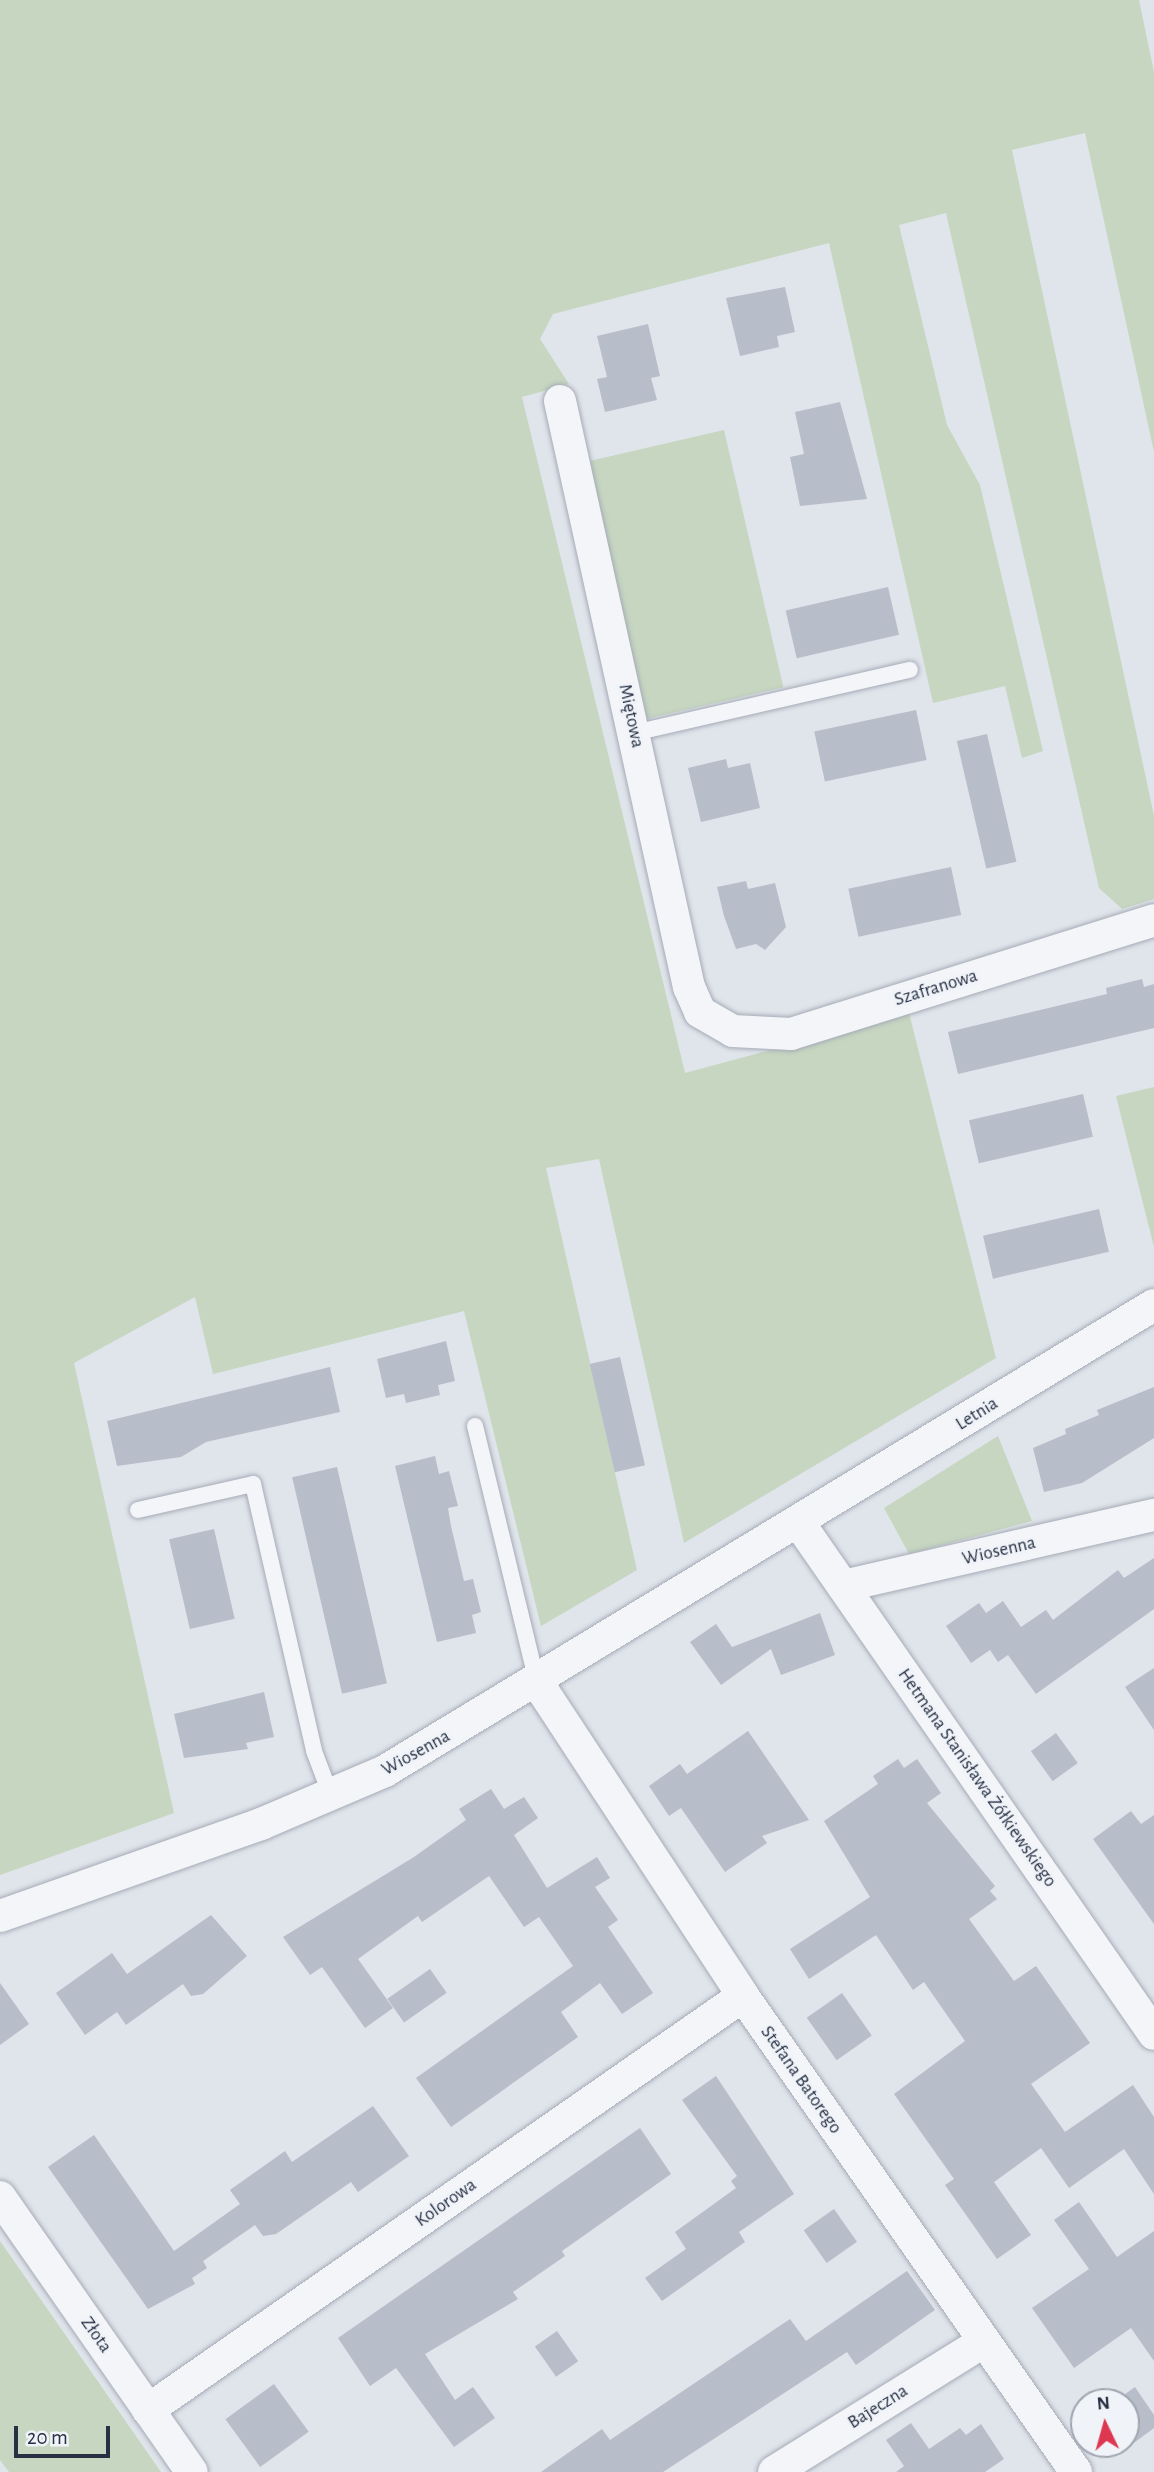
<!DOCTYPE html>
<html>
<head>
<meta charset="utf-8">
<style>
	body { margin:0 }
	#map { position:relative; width:1154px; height:2472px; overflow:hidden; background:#e0e4eb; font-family:"Alegreya Sans",sans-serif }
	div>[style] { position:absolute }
	.green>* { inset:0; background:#c6d6c0; transform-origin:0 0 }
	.building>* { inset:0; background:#b7bdc9; transform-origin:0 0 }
	.roads { filter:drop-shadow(0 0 2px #a5abb6) drop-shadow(0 0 2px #a5abb6) }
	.lane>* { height:16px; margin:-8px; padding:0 8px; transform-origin:8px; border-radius:8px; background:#f4f5f9 }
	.street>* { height:32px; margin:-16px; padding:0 16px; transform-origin:16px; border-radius:16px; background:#f4f5f9 }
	span { translate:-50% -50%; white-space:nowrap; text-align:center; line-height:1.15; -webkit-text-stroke:6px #f0f3f8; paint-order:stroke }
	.street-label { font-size:19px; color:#273144 }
	.north { position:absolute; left:1070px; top:2388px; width:70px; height:70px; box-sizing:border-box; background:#f0f3f8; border:2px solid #a0a5b0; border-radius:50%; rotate:355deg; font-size:19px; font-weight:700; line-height:28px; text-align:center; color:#273144 }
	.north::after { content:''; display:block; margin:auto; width:24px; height:32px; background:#dd3850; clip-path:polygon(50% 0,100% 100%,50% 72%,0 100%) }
	.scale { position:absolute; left:14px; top:2426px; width:96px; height:32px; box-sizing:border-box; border:4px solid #273144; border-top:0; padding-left:9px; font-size:21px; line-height:24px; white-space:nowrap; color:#273144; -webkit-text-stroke:5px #f0f3f8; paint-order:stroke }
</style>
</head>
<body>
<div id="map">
	<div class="green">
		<i style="clip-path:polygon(0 0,1139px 0,1154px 72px,1154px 452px,1085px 133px,1012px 150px,1154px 816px,1154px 899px,1122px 909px,1099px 888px,946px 213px,899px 225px,947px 425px,980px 485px,1043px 751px,1022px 758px,1005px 686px,933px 703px,829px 243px,553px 314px,540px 339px,569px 384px,522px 397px,685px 1073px,909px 1013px,996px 1358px,684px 1543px,599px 1159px,546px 1168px,637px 1570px,541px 1626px,464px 1311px,213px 1374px,195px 1297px,74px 1363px,174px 1813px,0 1875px)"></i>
		<i style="left:724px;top:430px;width:264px;height:140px;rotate:77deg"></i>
		<i style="clip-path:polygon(1154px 1087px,1154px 1247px,1116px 1096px)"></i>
		<i style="clip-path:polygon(998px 1436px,1032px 1521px,909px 1554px,884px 1508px)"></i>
		<i style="clip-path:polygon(0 2241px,161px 2472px,9px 2472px,0 2460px)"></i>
	</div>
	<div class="building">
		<i style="clip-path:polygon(785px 287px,795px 332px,777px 336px,779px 347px,740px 356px,726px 298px)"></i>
		<i style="clip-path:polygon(648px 324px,660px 376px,651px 378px,657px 400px,605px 412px,597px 379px,607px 377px,597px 336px)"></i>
		<i style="clip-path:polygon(840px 402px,867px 499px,800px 506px,790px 457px,804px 454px,795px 412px)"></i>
		<i style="left:888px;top:587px;width:49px;height:105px;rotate:77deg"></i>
		<i style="left:916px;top:710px;width:51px;height:104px;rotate:78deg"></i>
		<i style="left:987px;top:734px;width:131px;height:31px;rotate:77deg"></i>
		<i style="clip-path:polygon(726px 759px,728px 768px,750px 763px,760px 808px,701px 822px,688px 768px)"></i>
		<i style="left:951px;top:867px;width:49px;height:105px;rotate:78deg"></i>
		<i style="clip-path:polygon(746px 881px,748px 889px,775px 883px,786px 927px,765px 950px,756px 944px,736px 949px,724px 916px,717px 887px)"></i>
		<i style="clip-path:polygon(1142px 979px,1144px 987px,1154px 984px,1154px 1028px,958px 1074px,948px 1032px,1107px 994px,1106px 988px)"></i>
		<i style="left:1083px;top:1094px;width:44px;height:117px;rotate:77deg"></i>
		<i style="left:1099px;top:1209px;width:44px;height:119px;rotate:77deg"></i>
		<i style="clip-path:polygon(446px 1341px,455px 1381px,438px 1385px,440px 1395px,406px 1403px,404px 1394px,386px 1398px,377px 1359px)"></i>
		<i style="left:620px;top:1357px;width:111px;height:31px;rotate:77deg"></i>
		<i style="clip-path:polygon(330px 1367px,340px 1412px,206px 1442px,181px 1457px,117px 1466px,107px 1421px)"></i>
		<i style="clip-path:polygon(1154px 1387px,1154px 1438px,1082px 1483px,1044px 1492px,1033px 1448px,1066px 1434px,1065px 1429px,1099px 1415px,1097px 1410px)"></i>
		<i style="clip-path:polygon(435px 1456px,439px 1474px,449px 1471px,458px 1506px,448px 1508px,451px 1526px,464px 1581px,473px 1579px,481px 1612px,472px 1615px,476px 1633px,437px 1642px,395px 1466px)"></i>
		<i style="left:337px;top:1467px;width:222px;height:46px;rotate:77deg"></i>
		<i style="left:214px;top:1529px;width:92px;height:46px;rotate:77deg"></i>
		<i style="clip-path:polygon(1154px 1558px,1154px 1609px,1036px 1694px,1008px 1655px,998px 1662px,990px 1650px,971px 1663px,946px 1626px,979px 1603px,986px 1613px,1003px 1601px,1021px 1627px,1046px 1610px,1053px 1620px,1118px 1570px,1124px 1578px)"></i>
		<i style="clip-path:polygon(820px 1613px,835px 1655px,781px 1675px,771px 1649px,721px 1685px,690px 1642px,716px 1624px,732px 1647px)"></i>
		<i style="clip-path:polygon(1154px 1668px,1154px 1730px,1125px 1687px)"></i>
		<i style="clip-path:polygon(264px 1692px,274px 1737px,246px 1743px,248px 1749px,184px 1758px,174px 1714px)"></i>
		<i style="clip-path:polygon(748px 1731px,809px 1820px,762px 1836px,767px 1843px,725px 1872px,681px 1808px,669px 1816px,649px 1786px,680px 1764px,687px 1774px)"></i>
		<i style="left:1056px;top:1733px;width:37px;height:31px;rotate:54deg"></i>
		<i style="clip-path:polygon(898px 1759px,904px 1768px,917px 1759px,941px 1793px,927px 1803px,995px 1886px,990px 1891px,997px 1899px,969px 1919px,1014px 1981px,1036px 1966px,1090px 2043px,1031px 2084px,1065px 2132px,1133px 2085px,1154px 2117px,1154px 2194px,1124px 2149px,1069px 2188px,1041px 2148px,994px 2182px,1031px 2235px,997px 2259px,945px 2185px,954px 2179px,894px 2094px,965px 2041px,924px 1982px,913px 1990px,876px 1935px,809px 1979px,790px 1949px,870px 1897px,824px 1821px,878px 1784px,873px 1776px)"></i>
		<i style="clip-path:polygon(491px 1789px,504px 1809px,524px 1797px,538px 1818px,514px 1835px,547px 1888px,597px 1857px,610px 1878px,595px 1887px,618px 1920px,608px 1927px,653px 1993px,622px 2014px,600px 1983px,561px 2012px,578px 2037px,451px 2127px,416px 2078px,573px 1966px,539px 1917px,524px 1927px,489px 1876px,422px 1922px,418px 1916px,358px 1959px,393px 2008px,365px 2028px,322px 1967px,310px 1975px,283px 1937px,414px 1857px,466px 1820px,459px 1809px)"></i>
		<i style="clip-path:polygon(1131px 1811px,1141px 1824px,1154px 1815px,1154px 1924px,1093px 1839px)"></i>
		<i style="clip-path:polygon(211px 1915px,247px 1956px,203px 1994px,191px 1996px,183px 1984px,126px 2025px,117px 2012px,85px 2035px,56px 1993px,112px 1953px,127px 1974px)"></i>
		<i style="left:430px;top:1969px;width:29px;height:52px;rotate:55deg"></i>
		<i style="clip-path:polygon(0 1983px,29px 2024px,0 2045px)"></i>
		<i style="left:842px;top:1993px;width:52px;height:43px;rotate:55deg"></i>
		<i style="clip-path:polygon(716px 2076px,794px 2194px,739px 2232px,745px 2242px,662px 2301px,645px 2278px,686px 2249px,675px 2232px,736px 2188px,731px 2181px,737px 2176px,682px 2100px)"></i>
		<i style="clip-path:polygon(373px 2106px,409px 2156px,358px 2192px,351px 2182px,276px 2234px,263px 2236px,255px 2225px,203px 2261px,207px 2268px,192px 2278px,195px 2284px,148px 2309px,48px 2167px,94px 2135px,174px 2251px,240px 2204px,230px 2190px,285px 2151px,292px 2162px)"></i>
		<i style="clip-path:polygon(640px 2128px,671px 2174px,562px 2251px,565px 2256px,513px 2292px,518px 2299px,425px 2354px,455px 2400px,473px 2387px,495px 2418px,454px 2447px,396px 2368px,370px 2386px,338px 2338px)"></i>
		<i style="clip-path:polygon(1079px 2202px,1117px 2257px,1154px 2231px,1154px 2361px,1131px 2328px,1074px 2368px,1032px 2308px,1089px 2269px,1054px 2220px)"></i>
		<i style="left:834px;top:2209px;width:40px;height:37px;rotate:55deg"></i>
		<i style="clip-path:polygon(907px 2271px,935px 2310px,856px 2365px,847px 2352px,663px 2472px,541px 2472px,602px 2429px,610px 2440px,790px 2319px,806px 2341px)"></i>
		<i style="left:557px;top:2331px;width:37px;height:27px;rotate:55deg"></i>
		<i style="left:274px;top:2384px;width:59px;height:60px;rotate:54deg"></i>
		<i style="clip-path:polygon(1135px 2387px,1154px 2415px,1154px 2428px,1127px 2448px,1126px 2402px,1114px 2402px)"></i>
		<i style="clip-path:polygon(911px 2423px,929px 2449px,960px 2428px,966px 2435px,981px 2424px,1004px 2459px,985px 2472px,896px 2472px,904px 2466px,886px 2440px)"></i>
	</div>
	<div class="roads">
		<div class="lane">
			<i style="left:634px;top:733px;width:283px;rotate:-12.9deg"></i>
			<i style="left:475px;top:1426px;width:263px;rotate:76.4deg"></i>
			<i style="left:138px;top:1510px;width:118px;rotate:-12.7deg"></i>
			<i style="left:253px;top:1484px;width:274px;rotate:77.1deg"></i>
			<i style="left:314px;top:1751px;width:48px;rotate:69.3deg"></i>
		</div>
		<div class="street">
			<i style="left:560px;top:401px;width:600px;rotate:77.59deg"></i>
			<i style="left:689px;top:987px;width:27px;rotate:66deg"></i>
			<i style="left:700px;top:1012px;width:38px;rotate:30deg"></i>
			<i style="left:733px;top:1031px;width:58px;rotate:3deg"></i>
			<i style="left:791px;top:1034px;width:380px;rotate:-17.4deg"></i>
			<i style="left:799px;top:1523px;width:622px;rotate:55.21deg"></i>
			<i style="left:843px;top:1586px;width:319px;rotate:-12.9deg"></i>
			<i style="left:537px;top:1682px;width:376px;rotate:56.7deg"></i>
			<i style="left:743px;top:1996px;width:581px;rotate:55.02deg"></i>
			<i style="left:0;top:1916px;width:277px;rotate:-19.4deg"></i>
			<i style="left:261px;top:1824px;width:135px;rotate:-23.1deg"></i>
			<i style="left:385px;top:1771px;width:899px;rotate:-31.22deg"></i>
			<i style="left:0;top:2197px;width:335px;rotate:55.1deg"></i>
			<i style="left:148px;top:2410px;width:725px;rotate:-34.83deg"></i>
			<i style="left:774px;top:2472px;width:246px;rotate:-31.9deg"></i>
		</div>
	</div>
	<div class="street-label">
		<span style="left:631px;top:716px;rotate:78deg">Miętowa</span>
		<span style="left:936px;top:988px;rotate:-17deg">Szafranowa</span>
		<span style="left:977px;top:1414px;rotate:-32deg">Letnia</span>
		<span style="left:999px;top:1551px;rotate:-13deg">Wiosenna</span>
		<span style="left:416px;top:1753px;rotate:-29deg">Wiosenna</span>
		<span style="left:977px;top:1778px;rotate:55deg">Hetmana Stanisława Żółkiewskiego</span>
		<span style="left:801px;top:2080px;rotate:55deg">Stefana Batorego</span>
		<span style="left:446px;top:2203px;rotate:-35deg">Kolorowa</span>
		<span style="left:96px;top:2335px;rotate:55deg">Złota</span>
		<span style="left:878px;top:2407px;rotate:-32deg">Bajeczna</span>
	</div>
	<div class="north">N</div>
	<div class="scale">20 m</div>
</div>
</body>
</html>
